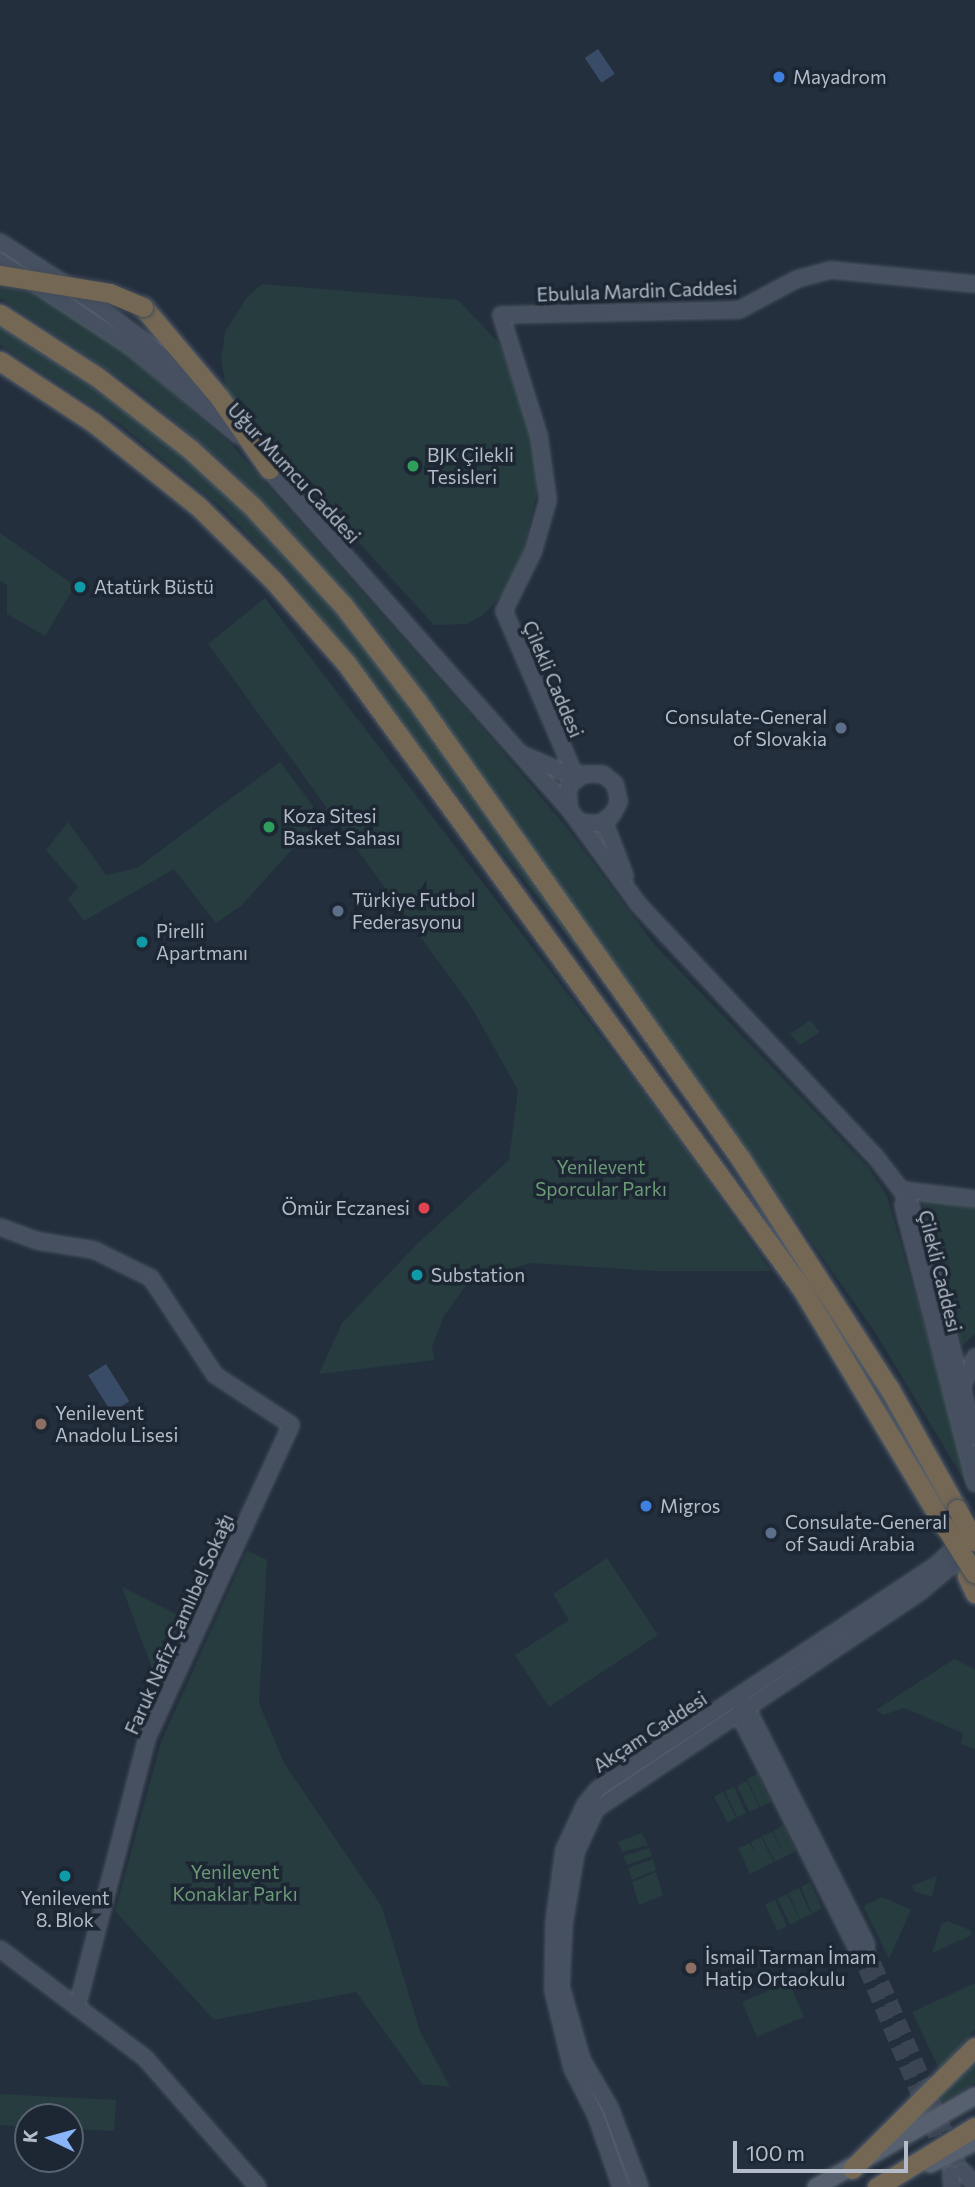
<!DOCTYPE html>
<html>
<head>
<meta charset="utf-8">
<style>
	body { margin:0 }
	#map { position:relative; width:975px; height:2187px; overflow:hidden; background:#242f3e; font-family:Commissioner,sans-serif }
	div>[style] { position:absolute }
	.green>* { inset:0; background:#263c3f; transform-origin:0 0 }
	.water>* { inset:0; background:#394c67; transform-origin:0 0 }
	.secondary-tunnel>* { height:14px; margin-top:-7px; transform-origin:0; background:repeating-linear-gradient(90deg,#3a4453 0 14px,transparent 0 21px) }
	.roads { filter:drop-shadow(0 0 2px #565f6c) drop-shadow(0 0 2px #565f6c) }
	.secondary>* { height:14px; margin:-7px; padding:0 7px; transform-origin:7px; border-radius:7px; background:#465061 }
	.primary>* { height:16px; margin:-8px; padding:0 8px; transform-origin:8px; border-radius:8px; background:#56606e }
	.highway>* { height:19px; margin:-9.5px; padding:0 9.5px; transform-origin:9.5px; border-radius:9.5px; background:#746855 }
	.bridges { filter:drop-shadow(0 0 2px #434c59) drop-shadow(0 0 2px #434c59) }
	.highway-bridge>* { height:19px; margin:-9.5px; padding:0 9.5px; transform-origin:9.5px; border-radius:9.5px; background:#746855 }
	.dots>* { width:19px; height:19px; translate:-50% -50%; box-sizing:border-box; border:4px solid #1d2633; border-radius:50% }
	span { translate:-50% -50%; white-space:nowrap; text-align:center; line-height:1.15; -webkit-text-stroke:7px #1d2633; paint-order:stroke }
	.poi-label { font-size:19px; color:#b4bcc9 }
	.left { translate:0 -50%; text-align:left }
	.right { translate:-100% -50%; text-align:right }
	.street-label { font-size:19px; color:#b4bcc9 }
	.park-label { font-size:19px; color:#6b9a76 }
	.north { position:absolute; left:14px; top:2103px; width:70px; height:70px; box-sizing:border-box; background:#1d2633; border:2px solid #59626f; border-radius:50%; rotate:275deg; font-size:19px; font-weight:700; line-height:28px; text-align:center; color:#b4bcc9 }
	.north::after { content:''; display:block; margin:auto; width:24px; height:32px; background:#8ab4f8; clip-path:polygon(50% 0,100% 100%,50% 72%,0 100%) }
	.scale { position:absolute; left:733px; top:2141px; width:175px; height:32px; box-sizing:border-box; border:4px solid #b4bcc9; border-top:0; padding-left:9px; font-size:21px; line-height:24px; white-space:nowrap; color:#b4bcc9; -webkit-text-stroke:5px #1d2633; paint-order:stroke }
</style>
</head>
<body>
<div id="map">
	<div class="green">
		<i style="clip-path:polygon(262px 284px,458px 300px,499px 343px,535px 444px,538px 489px,523px 553px,507px 590px,483px 615px,467px 624px,434px 625px,228px 399px,221px 360px,225px 332px,248px 296px)"></i>
		<i style="clip-path:polygon(0 285px,35px 291px,117px 345px,231px 444px,492px 739px,568px 829px,654px 944px,868px 1167px,887px 1196px,972px 1493px,875px 1332px,374px 625px,230px 468px,134px 387px,0 298px)"></i>
		<i style="clip-path:polygon(0 326px,170px 440px,232px 496px,330px 603px,451px 762px,593px 969px,287px 576px,223px 509px,120px 424px,0 345px)"></i>
		<i style="clip-path:polygon(0 533px,75px 586px,45px 636px,7px 614px,7px 585px,0 581px)"></i>
		<i style="clip-path:polygon(265px 598px,672px 1130px,771px 1271px,655px 1271px,531px 1263px,470px 1280px,444px 1316px,432px 1346px,434px 1360px,319px 1374px,342px 1323px,418px 1243px,509px 1160px,518px 1090px,472px 1008px,208px 644px)"></i>
		<i style="clip-path:polygon(280px 762px,321px 817px,242px 905px,216px 923px,174px 869px,84px 921px,68px 899px,78px 887px,46px 850px,68px 822px,106px 875px,137px 868px)"></i>
		<i style="clip-path:polygon(810px 1020px,820px 1032px,800px 1045px,790px 1034px)"></i>
		<i style="clip-path:polygon(921px 1197px,975px 1209px,975px 1334px,962px 1346px)"></i>
		<i style="clip-path:polygon(247px 1550px,267px 1560px,259px 1703px,284px 1763px,382px 1907px,420px 2031px,450px 2087px,422px 2084px,356px 1992px,214px 2020px,115px 1911px,161px 1742px)"></i>
		<i style="clip-path:polygon(607px 1558px,658px 1635px,549px 1707px,515px 1655px,569px 1620px,553px 1594px)"></i>
		<i style="clip-path:polygon(122px 1587px,183px 1617px,156px 1679px)"></i>
		<i style="clip-path:polygon(954px 1659px,975px 1669px,975px 1749px,961px 1744px,963px 1733px,904px 1708px,883px 1715px,876px 1710px)"></i>
		<i style="left:758px;top:1774px;width:31px;height:12px;rotate:65deg"></i>
		<i style="left:747px;top:1781px;width:29px;height:11px;rotate:65deg"></i>
		<i style="left:734px;top:1787px;width:29px;height:10px;rotate:65deg"></i>
		<i style="left:723px;top:1792px;width:29px;height:10px;rotate:63deg"></i>
		<i style="clip-path:polygon(783px 1825px,796px 1851px,775px 1862px,762px 1836px,772px 1832px,783px 1852px,773px 1831px)"></i>
		<i style="clip-path:polygon(642px 1833px,648px 1845px,622px 1852px,618px 1842px)"></i>
		<i style="clip-path:polygon(761px 1837px,774px 1862px,750px 1874px,738px 1848px,750px 1843px,756px 1856px,751px 1842px)"></i>
		<i style="clip-path:polygon(649px 1848px,652px 1856px,627px 1865px,623px 1856px)"></i>
		<i style="clip-path:polygon(653px 1859px,656px 1870px,632px 1880px,628px 1868px)"></i>
		<i style="clip-path:polygon(656px 1872px,663px 1895px,639px 1905px,632px 1882px)"></i>
		<i style="clip-path:polygon(937px 1876px,932px 1897px,914px 1891px,912px 1886px)"></i>
		<i style="clip-path:polygon(810px 1882px,822px 1908px,812px 1914px,801px 1887px)"></i>
		<i style="left:799px;top:1888px;width:29px;height:12px;rotate:65deg"></i>
		<i style="left:787px;top:1894px;width:29px;height:11px;rotate:63deg"></i>
		<i style="clip-path:polygon(882px 1897px,911px 1910px,889px 1959px,863px 1906px)"></i>
		<i style="left:775px;top:1900px;width:29px;height:11px;rotate:65deg"></i>
		<i style="clip-path:polygon(947px 1921px,970px 1930px,972px 1935px,932px 1953px,941px 1925px)"></i>
		<i style="left:789px;top:1982px;width:38px;height:51px;rotate:67deg"></i>
		<i style="clip-path:polygon(975px 1983px,975px 2030px,939px 2069px,912px 2012px)"></i>
		<i style="clip-path:polygon(975px 2062px,975px 2083px,932px 2108px,930px 2105px)"></i>
		<i style="clip-path:polygon(0 2094px,116px 2100px,114px 2131px,70px 2129px,70px 2117px,28px 2117px,28px 2127px,0 2125px)"></i>
	</div>
	<div class="water">
		<i style="left:598px;top:49px;width:30px;height:16px;rotate:56deg"></i>
		<i style="left:106px;top:1364px;width:44px;height:21px;rotate:58deg"></i>
	</div>
	<div class="secondary-tunnel">
		<i style="left:866px;top:1944px;width:247px;rotate:66.9deg"></i>
		<i style="left:857px;top:1949px;width:244px;rotate:67.3deg"></i>
	</div>
	<div class="roads">
		<div class="secondary">
			<i style="left:0;top:242px;width:117px;rotate:33.1deg"></i>
			<i style="left:98px;top:306px;width:92px;rotate:37.5deg"></i>
			<i style="left:171px;top:362px;width:59px;rotate:45deg"></i>
			<i style="left:0;top:261px;width:157px;rotate:33.3deg"></i>
			<i style="left:131px;top:347px;width:139px;rotate:39.4deg"></i>
			<i style="left:263px;top:463px;width:462px;rotate:48.5deg"></i>
			<i style="left:569px;top:809px;width:119px;rotate:53.9deg"></i>
			<i style="left:639px;top:905px;width:345px;rotate:46.8deg"></i>
			<i style="left:875px;top:1156px;width:54px;rotate:52.5deg"></i>
			<i style="left:908px;top:1199px;width:45px;rotate:69.1deg"></i>
			<i style="left:924px;top:1241px;width:203px;rotate:75.4deg"></i>
			<i style="left:526px;top:756px;width:55px;rotate:23.7deg"></i>
			<i style="left:576px;top:778px;width:182px;rotate:-113.3deg"></i>
			<i style="left:504px;top:611px;width:66px;rotate:-63.8deg"></i>
			<i style="left:533px;top:552px;width:54px;rotate:-73.9deg"></i>
			<i style="left:548px;top:500px;width:65px;rotate:-98deg"></i>
			<i style="left:539px;top:436px;width:127px;rotate:-107.4deg"></i>
			<i style="left:501px;top:315px;width:238px;rotate:-1.2deg"></i>
			<i style="left:739px;top:310px;width:66px;rotate:-28.1deg"></i>
			<i style="left:797px;top:279px;width:35px;rotate:-15deg"></i>
			<i style="left:831px;top:270px;width:145px;rotate:5.6deg"></i>
			<i style="left:569px;top:807px;width:21px;rotate:-93deg"></i>
			<i style="left:568px;top:786px;width:20px;rotate:-37deg"></i>
			<i style="left:584px;top:774px;width:19px"></i>
			<i style="left:603px;top:774px;width:16px;rotate:40deg"></i>
			<i style="left:615px;top:784px;width:18px;rotate:77deg"></i>
			<i style="left:619px;top:802px;width:15px;rotate:118deg"></i>
			<i style="left:612px;top:815px;width:16px;rotate:145deg"></i>
			<i style="left:599px;top:824px;width:20px;rotate:-174deg"></i>
			<i style="left:604px;top:821px;width:59px;rotate:69.1deg"></i>
			<i style="left:901px;top:1190px;width:75px;rotate:6.9deg"></i>
			<i style="left:903px;top:1205px;width:288px;rotate:75.5deg"></i>
			<i style="left:0;top:1227px;width:40px;rotate:20.2deg"></i>
			<i style="left:38px;top:1241px;width:57px;rotate:9.1deg"></i>
			<i style="left:94px;top:1250px;width:64px;rotate:26.2deg"></i>
			<i style="left:151px;top:1278px;width:116px;rotate:56.6deg"></i>
			<i style="left:215px;top:1375px;width:91px;rotate:33.3deg"></i>
			<i style="left:291px;top:1425px;width:345px;rotate:114.7deg"></i>
			<i style="left:147px;top:1738px;width:278px;rotate:104.6deg"></i>
			<i style="left:962px;top:1388px;width:34px;rotate:-67deg"></i>
			<i style="left:739px;top:1703px;width:8px;rotate:23deg"></i>
			<i style="left:746px;top:1706px;width:267px;rotate:63.2deg"></i>
			<i style="left:743px;top:1722px;width:254px;rotate:63.3deg"></i>
			<i style="left:0;top:1949px;width:181px;rotate:36.9deg"></i>
			<i style="left:145px;top:2058px;width:171px;rotate:48.8deg"></i>
			<i style="left:963px;top:2171px;width:18px;rotate:49deg"></i>
			<i style="left:951px;top:2174px;width:13px;rotate:86deg"></i>
			<i style="left:621px;top:2187px;width:76px;rotate:-109.1deg"></i>
			<i style="left:596px;top:2115px;width:53px;rotate:-117.1deg"></i>
			<i style="left:572px;top:2068px;width:80px;rotate:-103.7deg"></i>
			<i style="left:553px;top:1990px;width:67px;rotate:-89.1deg"></i>
			<i style="left:554px;top:1923px;width:74px;rotate:-82.2deg"></i>
			<i style="left:564px;top:1850px;width:50px;rotate:-65deg"></i>
			<i style="left:585px;top:1805px;width:21px;rotate:-51deg"></i>
			<i style="left:598px;top:1789px;width:403px;rotate:-33.5deg"></i>
			<i style="left:934px;top:1567px;width:38px;rotate:-43deg"></i>
			<i style="left:640px;top:2187px;width:85px;rotate:-110.8deg"></i>
			<i style="left:610px;top:2108px;width:56px;rotate:-120.3deg"></i>
			<i style="left:582px;top:2060px;width:76px;rotate:-106deg"></i>
			<i style="left:561px;top:1987px;width:63px;rotate:-87.3deg"></i>
			<i style="left:564px;top:1924px;width:73px;rotate:-80.5deg"></i>
			<i style="left:576px;top:1852px;width:47px;rotate:-65.1deg"></i>
			<i style="left:596px;top:1809px;width:390px;rotate:-33.8deg"></i>
			<i style="left:920px;top:1592px;width:64px;rotate:-39.9deg"></i>
		</div>
		<div class="primary">
			<i style="left:930px;top:2164px;width:50px;rotate:-26.1deg"></i>
			<i style="left:816px;top:2187px;width:183px;rotate:-29.8deg"></i>
		</div>
		<div class="highway">
			<i style="left:143px;top:307px;width:118px;rotate:49.8deg"></i>
			<i style="left:219px;top:397px;width:88px;rotate:55.2deg"></i>
			<i style="left:0;top:314px;width:114px;rotate:32.9deg"></i>
			<i style="left:96px;top:376px;width:119px;rotate:37.8deg"></i>
			<i style="left:190px;top:449px;width:83px;rotate:42.6deg"></i>
			<i style="left:251px;top:505px;width:136px;rotate:47.4deg"></i>
			<i style="left:343px;top:605px;width:121px;rotate:52.4deg"></i>
			<i style="left:417px;top:701px;width:560px;rotate:54.75deg"></i>
			<i style="left:740px;top:1158px;width:274px;rotate:57.1deg"></i>
			<i style="left:889px;top:1388px;width:139px;rotate:60.7deg"></i>
			<i style="left:0;top:361px;width:111px;rotate:33.3deg"></i>
			<i style="left:93px;top:422px;width:134px;rotate:38.7deg"></i>
			<i style="left:198px;top:506px;width:105px;rotate:44.6deg"></i>
			<i style="left:273px;top:580px;width:111px;rotate:48.7deg"></i>
			<i style="left:346px;top:663px;width:774px;rotate:53.93deg"></i>
			<i style="left:802px;top:1289px;width:275px;rotate:59deg"></i>
			<i style="left:967px;top:1576px;width:19px;rotate:65deg"></i>
			<i style="left:852px;top:2169px;width:173px;rotate:-44.8deg"></i>
			<i style="left:877px;top:2187px;width:115px;rotate:-31.5deg"></i>
		</div>
	</div>
	<div class="bridges">
		<div class="highway-bridge">
			<i style="left:0;top:275px;width:111px;rotate:9.3deg"></i>
			<i style="left:110px;top:293px;width:36px;rotate:23deg"></i>
			<i style="left:957px;top:1509px;width:37px;rotate:61deg"></i>
			<i style="left:944px;top:1525px;width:57px;rotate:58deg"></i>
		</div>
	</div>
	<div class="dots">
		<i style="left:779px;top:77px;background:#3f7fe0"></i>
		<i style="left:413px;top:466px;background:#2e9e5b"></i>
		<i style="left:80px;top:587px;background:#0f9aa8"></i>
		<i style="left:841px;top:728px;background:#5c6f8a"></i>
		<i style="left:269px;top:827px;background:#2e9e5b"></i>
		<i style="left:338px;top:911px;background:#5c6f8a"></i>
		<i style="left:142px;top:942px;background:#0f9aa8"></i>
		<i style="left:424px;top:1208px;background:#e0444e"></i>
		<i style="left:417px;top:1275px;background:#0f9aa8"></i>
		<i style="left:41px;top:1424px;background:#8d6e63"></i>
		<i style="left:646px;top:1506px;background:#3f7fe0"></i>
		<i style="left:771px;top:1533px;background:#5c6f8a"></i>
		<i style="left:65px;top:1876px;background:#0f9aa8"></i>
		<i style="left:691px;top:1968px;background:#8d6e63"></i>
	</div>
	<div class="poi-label">
		<span class="left" style="left:793px;top:77px">Mayadrom</span>
		<span class="left" style="left:427px;top:466px">BJK Çilekli<br>Tesisleri</span>
		<span class="left" style="left:94px;top:587px">Atatürk Büstü</span>
		<span class="right" style="left:827px;top:728px">Consulate-General<br>of Slovakia</span>
		<span class="left" style="left:283px;top:827px">Koza Sitesi<br>Basket Sahası</span>
		<span class="left" style="left:352px;top:911px">Türkiye Futbol<br>Federasyonu</span>
		<span class="left" style="left:156px;top:942px">Pirelli<br>Apartmanı</span>
		<span class="right" style="left:410px;top:1208px">Ömür Eczanesi</span>
		<span class="left" style="left:431px;top:1275px">Substation</span>
		<span class="left" style="left:55px;top:1424px">Yenilevent<br>Anadolu Lisesi</span>
		<span class="left" style="left:660px;top:1506px">Migros</span>
		<span class="left" style="left:785px;top:1533px">Consulate-General<br>of Saudi Arabia</span>
		<span style="left:65px;top:1909px">Yenilevent<br>8. Blok</span>
		<span class="left" style="left:705px;top:1968px">İsmail Tarman İmam<br>Hatip Ortaokulu</span>
	</div>
	<div class="street-label">
		<span style="left:637px;top:291px;rotate:-2deg">Ebulula Mardin Caddesi</span>
		<span style="left:294px;top:473px;rotate:47deg">Uğur Mumcu Caddesi</span>
		<span style="left:553px;top:679px;rotate:67deg">Çilekli Caddesi</span>
		<span style="left:940px;top:1271px;rotate:76deg">Çilekli Caddesi</span>
		<span style="left:179px;top:1624px;rotate:-66deg">Faruk Nafiz Çamlıbel Sokağı</span>
		<span style="left:650px;top:1732px;rotate:-33deg">Akçam Caddesi</span>
	</div>
	<div class="park-label">
		<span style="left:601px;top:1178px">Yenilevent<br>Sporcular Parkı</span>
		<span style="left:235px;top:1883px">Yenilevent<br>Konaklar Parkı</span>
	</div>
	<div class="north">K</div>
	<div class="scale">100 m</div>
</div>
</body>
</html>
